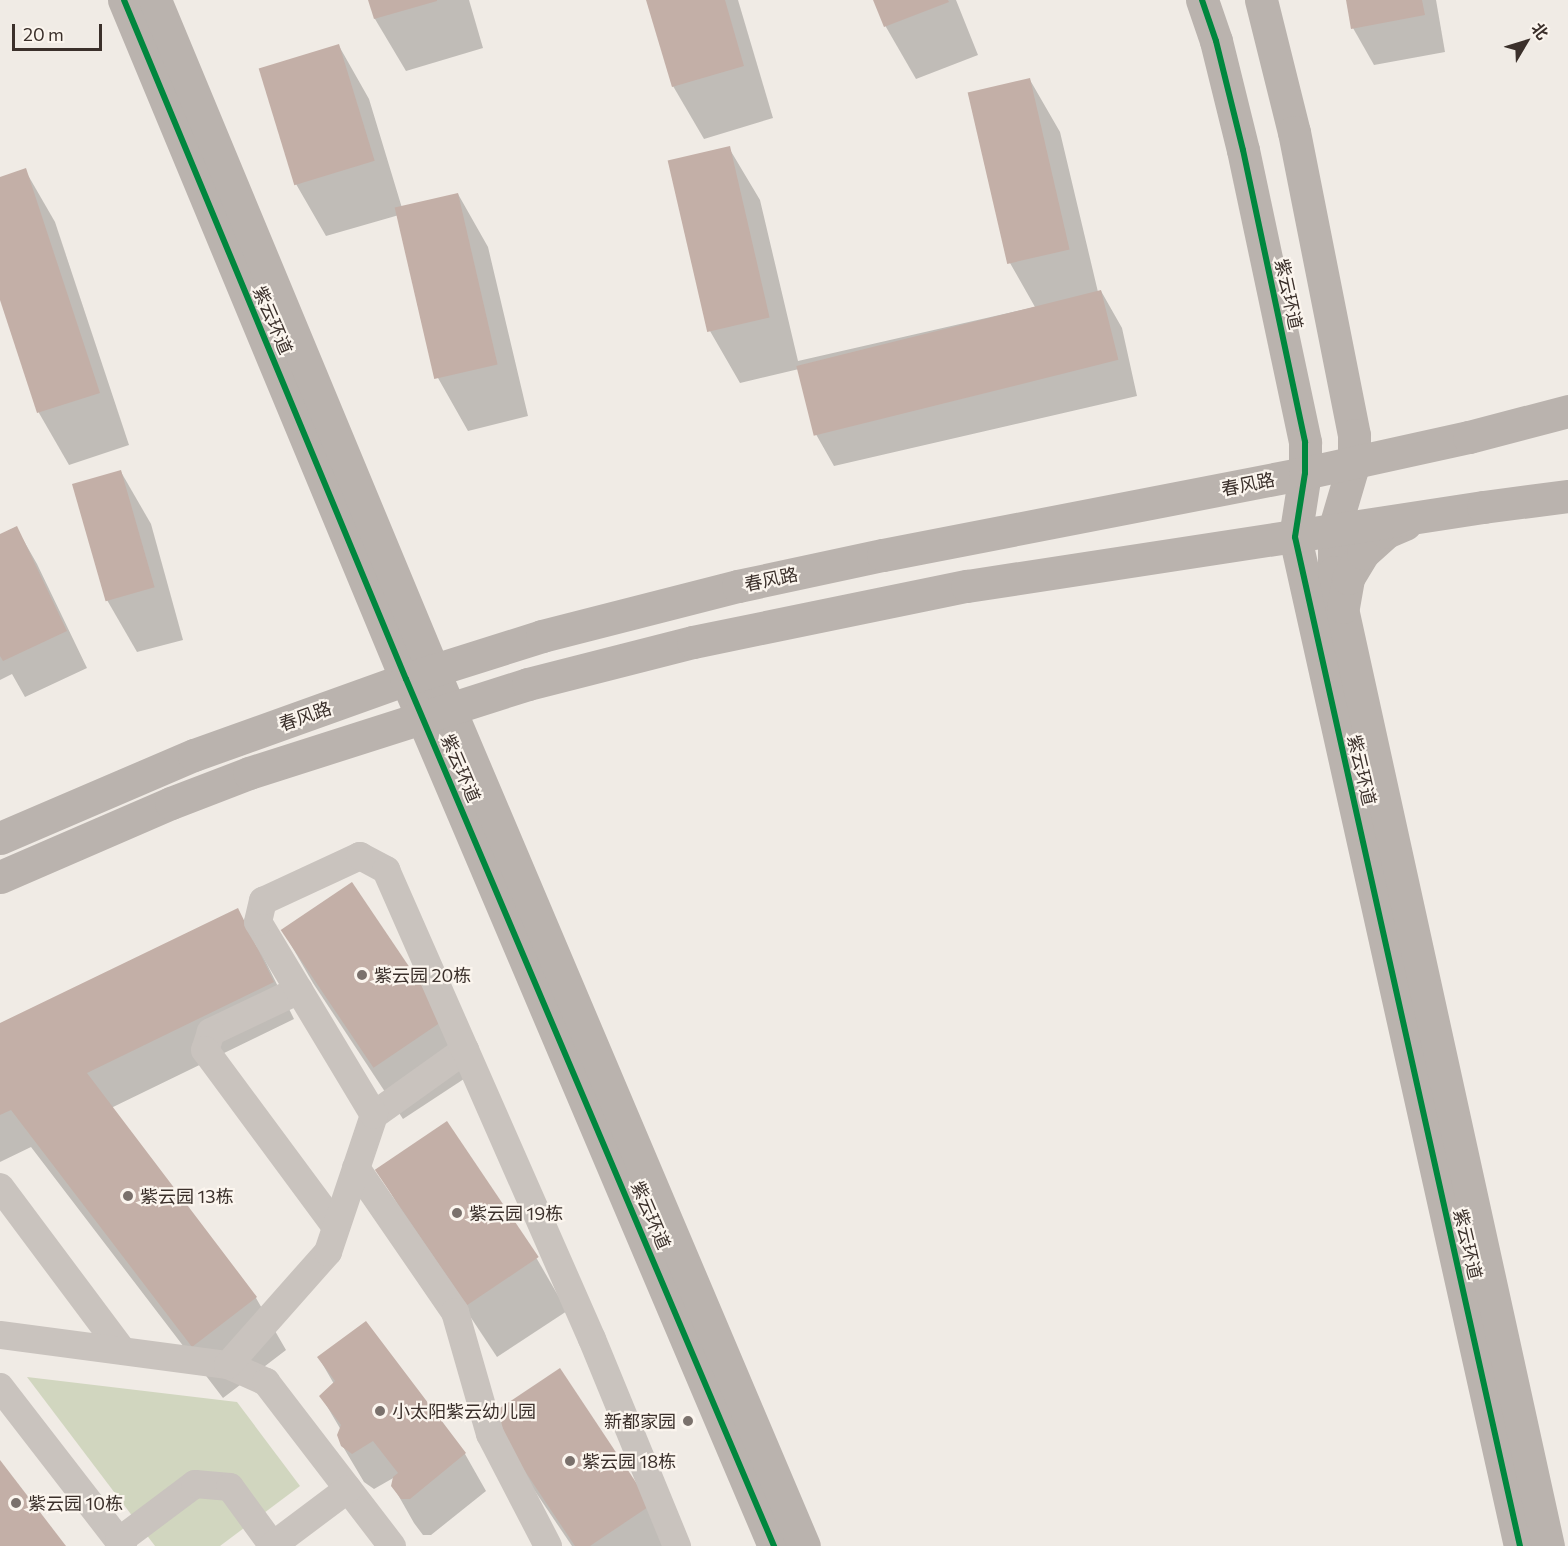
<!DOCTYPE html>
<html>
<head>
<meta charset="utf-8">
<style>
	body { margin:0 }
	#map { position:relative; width:1568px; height:1546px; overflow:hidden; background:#f0ebe5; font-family:Commissioner,"Noto Sans SC",sans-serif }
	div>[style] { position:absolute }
	.green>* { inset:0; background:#d1d6bf }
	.shadow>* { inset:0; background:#0003 }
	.building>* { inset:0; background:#c3afa7; transform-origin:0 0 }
	.street>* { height:28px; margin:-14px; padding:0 14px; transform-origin:14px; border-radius:14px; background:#c9c3be }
	.secondary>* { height:33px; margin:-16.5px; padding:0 16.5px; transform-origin:16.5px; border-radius:16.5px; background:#bab3ae }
	.cycleway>* { height:6px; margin:-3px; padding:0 3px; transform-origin:3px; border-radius:3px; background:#00873e }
	.dots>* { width:16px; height:16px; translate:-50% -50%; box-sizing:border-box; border:3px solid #fbf5ee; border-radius:50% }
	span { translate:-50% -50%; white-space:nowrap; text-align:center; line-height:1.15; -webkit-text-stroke:4.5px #fbf5ee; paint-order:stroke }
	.street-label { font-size:18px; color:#3b302b }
	.poi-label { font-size:18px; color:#3b302b }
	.left { translate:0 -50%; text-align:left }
	.right { translate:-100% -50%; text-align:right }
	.north { position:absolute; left:1496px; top:12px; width:60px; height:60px; -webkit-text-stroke:4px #fbf5ee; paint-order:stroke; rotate:52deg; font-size:16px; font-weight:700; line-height:24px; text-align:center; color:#3b302b }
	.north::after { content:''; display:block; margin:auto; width:21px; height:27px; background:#3b302b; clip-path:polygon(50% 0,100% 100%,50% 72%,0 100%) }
	.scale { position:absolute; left:12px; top:24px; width:90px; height:27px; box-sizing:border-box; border:3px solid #3b302b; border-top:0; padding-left:8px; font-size:18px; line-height:21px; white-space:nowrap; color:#3b302b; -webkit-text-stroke:4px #fbf5ee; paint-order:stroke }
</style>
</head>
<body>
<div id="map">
	<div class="green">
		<i style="clip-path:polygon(27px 1377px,237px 1402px,300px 1486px,220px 1546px,155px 1546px)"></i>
	</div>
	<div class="shadow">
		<i style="clip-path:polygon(370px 0,469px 0,483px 48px,406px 71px,375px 19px)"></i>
		<i style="clip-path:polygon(648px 0,738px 0,773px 118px,704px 139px,673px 86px)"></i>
		<i style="clip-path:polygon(875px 0,956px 0,978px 55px,916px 79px,886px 27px)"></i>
		<i style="clip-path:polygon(1347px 0,1436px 0,1445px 52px,1374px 65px,1353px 28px)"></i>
		<i style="clip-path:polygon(339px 46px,369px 99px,402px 208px,458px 194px,488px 247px,528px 416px,468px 431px,438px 378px,399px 215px,326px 236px,296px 184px)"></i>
		<i style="clip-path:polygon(1030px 80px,1060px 132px,1098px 292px,1101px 291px,1122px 328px,1137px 396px,834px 466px,813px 429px,799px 369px,740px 383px,710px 331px,669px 161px,729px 148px,760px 200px,798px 361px,1035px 307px,1010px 263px)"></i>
		<i style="clip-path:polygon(25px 170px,55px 222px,129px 445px,69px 465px,39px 413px,0 295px,0 178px)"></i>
		<i style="clip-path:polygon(121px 472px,151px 524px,183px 640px,137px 652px,107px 600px)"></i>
		<i style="clip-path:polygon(16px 527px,37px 564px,87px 668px,25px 697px,12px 674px,0 680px,0 535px)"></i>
		<i style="clip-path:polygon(352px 884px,473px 1073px,403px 1119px,313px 983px,283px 931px)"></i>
		<i style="clip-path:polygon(258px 946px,294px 1019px,111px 1108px,256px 1298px,286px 1350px,223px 1398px,31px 1147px,0 1162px,0 1025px)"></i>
		<i style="clip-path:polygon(447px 1123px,537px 1259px,567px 1311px,497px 1357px,407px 1221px,377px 1169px)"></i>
		<i style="clip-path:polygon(366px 1323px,465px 1454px,486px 1491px,431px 1535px,423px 1535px,414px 1523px,393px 1486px,395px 1477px,374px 1489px,364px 1482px,342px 1445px,341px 1430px,321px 1396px,334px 1384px,319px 1358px)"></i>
		<i style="clip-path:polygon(560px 1370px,673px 1546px,572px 1546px,520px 1469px)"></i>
	</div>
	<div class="building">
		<i style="clip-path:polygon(368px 0,437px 0,437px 1px,374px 19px)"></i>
		<i style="clip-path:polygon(646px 0,725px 0,744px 66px,672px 87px)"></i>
		<i style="clip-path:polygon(873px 0,948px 0,949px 2px,884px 27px)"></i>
		<i style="clip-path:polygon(1346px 0,1422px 0,1425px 15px,1351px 29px)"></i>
		<i style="left:339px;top:44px;width:122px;height:84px;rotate:73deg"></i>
		<i style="left:1030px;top:78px;width:176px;height:64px;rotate:77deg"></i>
		<i style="left:730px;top:146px;width:176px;height:64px;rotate:77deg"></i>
		<i style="clip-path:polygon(26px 168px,100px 393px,37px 413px,0 300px,0 177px)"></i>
		<i style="left:458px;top:193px;width:176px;height:65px;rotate:77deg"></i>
		<i style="left:1101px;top:290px;width:72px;height:314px;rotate:76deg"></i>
		<i style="left:121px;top:470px;width:122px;height:51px;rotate:74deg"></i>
		<i style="clip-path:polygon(17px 526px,67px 631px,3px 661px,0 656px,0 534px)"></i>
		<i style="left:352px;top:882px;width:166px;height:86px;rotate:56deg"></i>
		<i style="clip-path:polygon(238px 908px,274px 982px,87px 1073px,257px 1297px,192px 1347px,11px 1110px,0 1115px,0 1023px)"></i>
		<i style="left:447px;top:1121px;width:164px;height:87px;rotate:56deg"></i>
		<i style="clip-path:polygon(366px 1321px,466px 1453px,410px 1499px,401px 1499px,391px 1486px,393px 1477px,398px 1473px,373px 1441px,352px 1454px,341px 1446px,337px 1435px,341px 1425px,319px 1396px,335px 1381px,317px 1357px)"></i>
		<i style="clip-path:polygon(560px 1368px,651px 1505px,590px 1546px,575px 1546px,488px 1416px)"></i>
		<i style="clip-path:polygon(0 1460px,66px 1546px,0 1546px)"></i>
	</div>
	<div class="street">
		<i style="left:299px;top:990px;width:98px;rotate:154.5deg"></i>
		<i style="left:211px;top:1032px;width:19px;rotate:108deg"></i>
		<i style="left:205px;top:1050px;width:220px;rotate:53.5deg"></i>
		<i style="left:374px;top:1115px;width:112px;rotate:-35.5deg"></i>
		<i style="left:356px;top:1168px;width:175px;rotate:55.5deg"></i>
		<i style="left:455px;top:1312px;width:127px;rotate:74deg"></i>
		<i style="left:490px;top:1434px;width:126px;rotate:62.6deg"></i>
		<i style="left:0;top:1187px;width:204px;rotate:53.2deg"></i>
		<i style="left:0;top:1335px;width:230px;rotate:7.5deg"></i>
		<i style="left:228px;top:1365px;width:42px;rotate:24.1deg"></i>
		<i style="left:266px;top:1382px;width:207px;rotate:52.5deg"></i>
		<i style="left:228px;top:1365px;width:151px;rotate:-48.5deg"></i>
		<i style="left:328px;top:1252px;width:145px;rotate:-71.4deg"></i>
		<i style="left:374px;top:1115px;width:225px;rotate:-121deg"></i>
		<i style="left:258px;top:922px;width:22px;rotate:-77deg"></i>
		<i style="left:263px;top:901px;width:107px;rotate:-24.9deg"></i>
		<i style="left:360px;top:856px;width:30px;rotate:28deg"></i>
		<i style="left:386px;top:870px;width:512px;rotate:66.29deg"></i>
		<i style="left:592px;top:1339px;width:224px;rotate:67.7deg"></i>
		<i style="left:0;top:1387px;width:201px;rotate:52.3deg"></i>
		<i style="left:119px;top:1541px;width:95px;rotate:-36.9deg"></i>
		<i style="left:195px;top:1484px;width:35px;rotate:5deg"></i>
		<i style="left:230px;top:1487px;width:73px;rotate:53.9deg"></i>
		<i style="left:272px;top:1546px;width:95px;rotate:-36.9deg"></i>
	</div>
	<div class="secondary">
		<i style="left:124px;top:0;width:735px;rotate:67.45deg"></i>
		<i style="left:406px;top:679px;width:942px;rotate:67deg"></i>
		<i style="left:155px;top:0;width:725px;rotate:67.47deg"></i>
		<i style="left:433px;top:670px;width:951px;rotate:67.05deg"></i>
		<i style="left:1202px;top:0;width:43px;rotate:71.1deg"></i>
		<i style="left:1216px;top:41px;width:112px;rotate:76.1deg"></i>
		<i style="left:1243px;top:150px;width:299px;rotate:78deg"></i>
		<i style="left:1305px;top:442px;width:31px;rotate:90deg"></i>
		<i style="left:1305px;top:473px;width:65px;rotate:98.9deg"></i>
		<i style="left:1295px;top:537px;width:1034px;rotate:77.43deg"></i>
		<i style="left:1261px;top:0;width:136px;rotate:76deg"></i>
		<i style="left:1294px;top:132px;width:309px;rotate:78.8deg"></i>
		<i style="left:1354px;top:435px;width:27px;rotate:90deg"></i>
		<i style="left:1354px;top:462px;width:71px;rotate:106.4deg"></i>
		<i style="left:1334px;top:530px;width:42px;rotate:90deg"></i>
		<i style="left:1334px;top:572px;width:997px;rotate:77.61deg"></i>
		<i style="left:1343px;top:607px;width:29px;rotate:-80deg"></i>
		<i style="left:1348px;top:578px;width:29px;rotate:-59deg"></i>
		<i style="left:1363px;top:553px;width:31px;rotate:-42deg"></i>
		<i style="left:1386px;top:532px;width:21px;rotate:-23deg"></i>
		<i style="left:0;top:838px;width:211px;rotate:-23.2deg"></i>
		<i style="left:194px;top:755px;width:225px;rotate:-19.7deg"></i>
		<i style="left:406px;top:679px;width:143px;rotate:-17.5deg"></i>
		<i style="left:542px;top:636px;width:202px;rotate:-14.3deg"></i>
		<i style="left:738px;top:586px;width:148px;rotate:-12.1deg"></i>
		<i style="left:883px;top:555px;width:430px;rotate:-11deg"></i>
		<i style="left:1305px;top:473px;width:168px;rotate:-12.4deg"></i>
		<i style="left:1469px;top:437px;width:102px;rotate:-14.7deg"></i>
		<i style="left:0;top:877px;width:186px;rotate:-23.4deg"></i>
		<i style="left:171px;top:803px;width:84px;rotate:-21deg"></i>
		<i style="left:249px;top:773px;width:293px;rotate:-17.7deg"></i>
		<i style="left:528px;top:684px;width:170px;rotate:-14.3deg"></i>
		<i style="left:693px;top:642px;width:280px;rotate:-11.6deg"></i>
		<i style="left:967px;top:586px;width:522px;rotate:-8.7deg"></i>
		<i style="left:1483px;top:507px;width:86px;rotate:-7.4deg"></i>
	</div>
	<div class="cycleway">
		<i style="left:124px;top:0;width:735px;rotate:67.45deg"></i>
		<i style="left:406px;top:679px;width:942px;rotate:67deg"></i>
		<i style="left:1202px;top:0;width:43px;rotate:71.1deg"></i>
		<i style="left:1216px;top:41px;width:112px;rotate:76.1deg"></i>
		<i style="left:1243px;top:150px;width:299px;rotate:78deg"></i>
		<i style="left:1305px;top:442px;width:31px;rotate:90deg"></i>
		<i style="left:1305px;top:473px;width:65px;rotate:98.9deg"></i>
		<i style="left:1295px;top:537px;width:1034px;rotate:77.43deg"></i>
	</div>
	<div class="dots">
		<i style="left:362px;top:975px;background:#7a716c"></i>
		<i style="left:128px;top:1196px;background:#7a716c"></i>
		<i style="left:457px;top:1213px;background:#7a716c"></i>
		<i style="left:380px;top:1411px;background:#7a716c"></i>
		<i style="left:688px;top:1421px;background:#7a716c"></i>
		<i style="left:570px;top:1461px;background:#7a716c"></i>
		<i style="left:16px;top:1503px;background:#7a716c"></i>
	</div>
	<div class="street-label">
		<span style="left:1289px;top:294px;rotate:78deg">紫云环道</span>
		<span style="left:273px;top:320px;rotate:67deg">紫云环道</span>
		<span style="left:1248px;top:484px;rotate:-11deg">春风路</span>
		<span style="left:771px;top:579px;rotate:-12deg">春风路</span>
		<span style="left:305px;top:716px;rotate:-19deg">春风路</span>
		<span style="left:461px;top:768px;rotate:67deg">紫云环道</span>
		<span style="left:1362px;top:770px;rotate:77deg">紫云环道</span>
		<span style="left:651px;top:1215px;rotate:67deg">紫云环道</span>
		<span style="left:1468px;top:1244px;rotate:77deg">紫云环道</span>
	</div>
	<div class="poi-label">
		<span class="left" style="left:374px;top:975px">紫云园 20栋</span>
		<span class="left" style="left:140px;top:1196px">紫云园 13栋</span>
		<span class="left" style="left:469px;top:1213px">紫云园 19栋</span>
		<span class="left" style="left:392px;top:1411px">小太阳紫云幼儿园</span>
		<span class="right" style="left:676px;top:1421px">新都家园</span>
		<span class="left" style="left:582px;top:1461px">紫云园 18栋</span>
		<span class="left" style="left:28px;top:1503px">紫云园 10栋</span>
	</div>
	<div class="north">北</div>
	<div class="scale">20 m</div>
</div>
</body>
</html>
